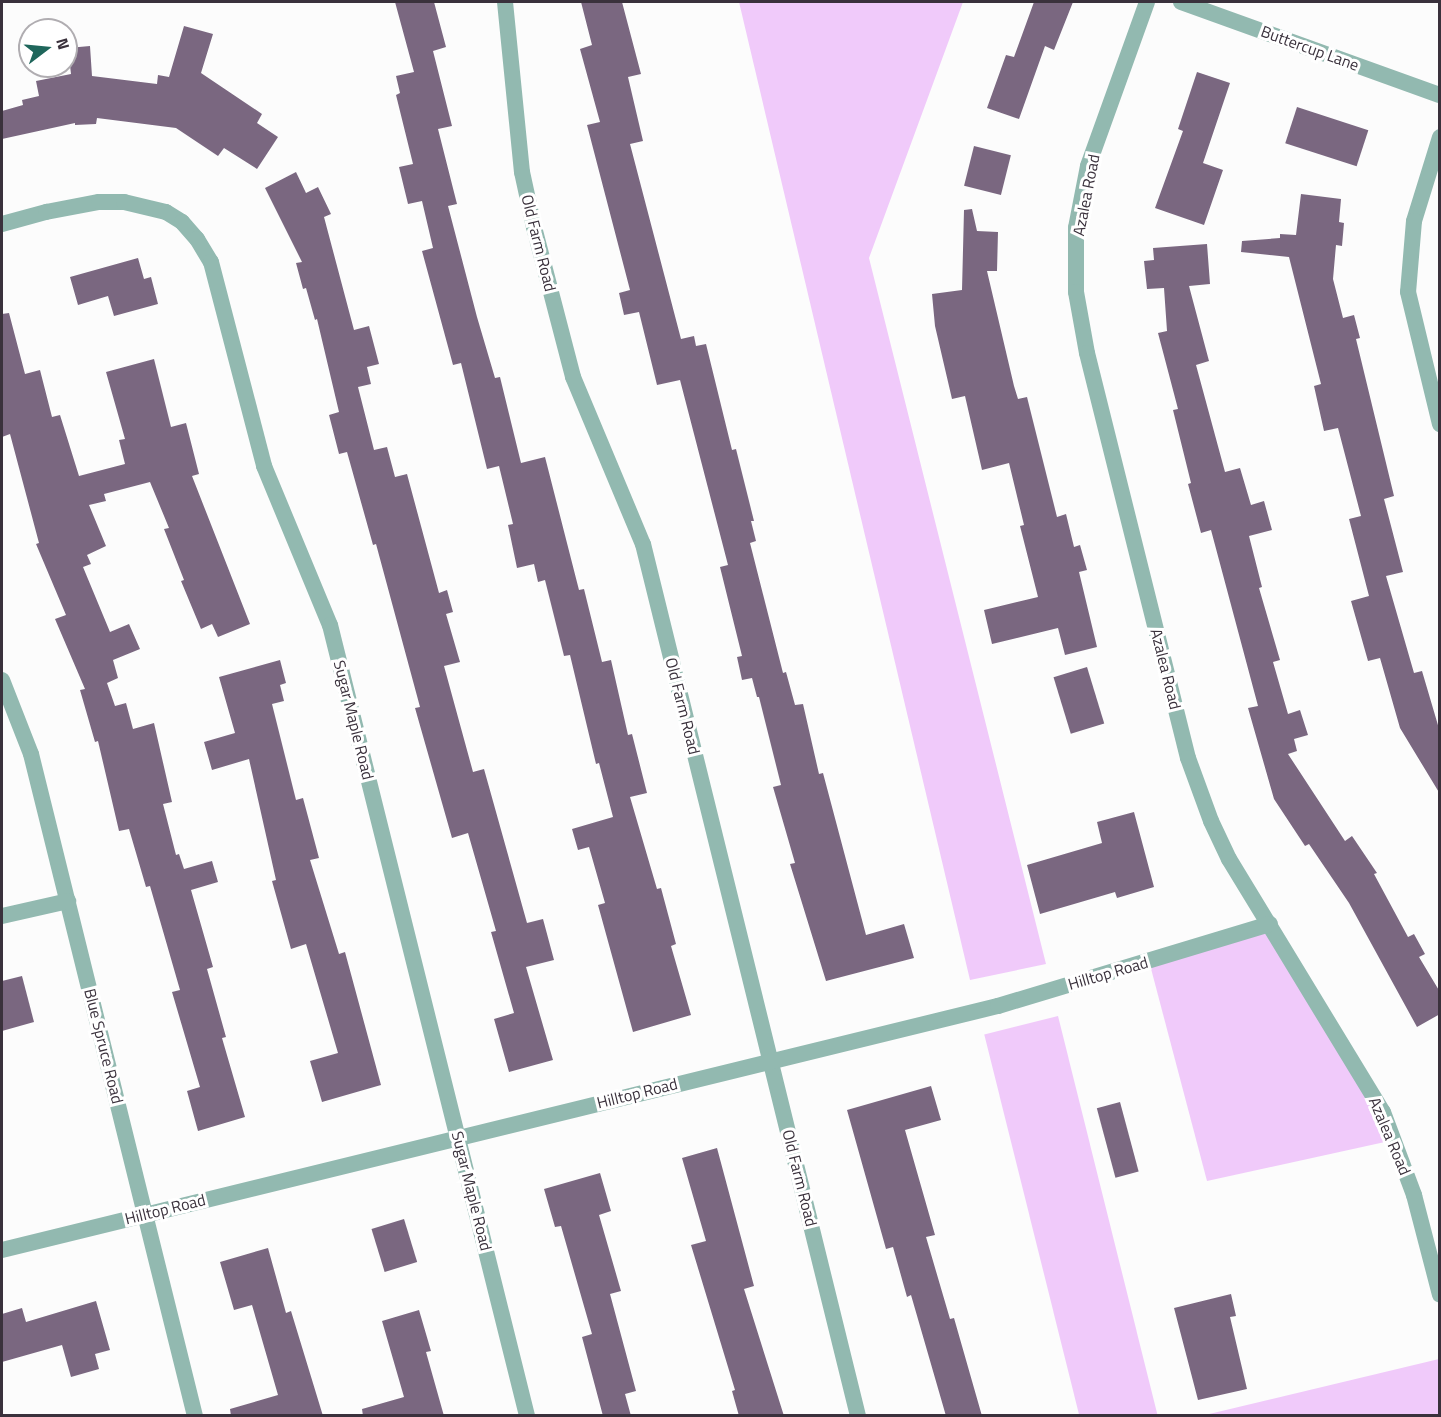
<!DOCTYPE html>
<html>
<head>
<meta charset="utf-8">
<style>
	body { margin:0 }
	#map { position:relative; width:1441px; height:1417px; overflow:hidden; background:#fcfcfc; font-family:"Titillium Web",sans-serif }
	div>[style] { position:absolute }
	.green>* { inset:0; background:#f0cafa; transform-origin:0 0 }
	.building>* { inset:0; background:#7a6780; transform-origin:0 0 }
	.minor>* { height:16px; margin:-8px; padding:0 8px; transform-origin:8px; border-radius:8px; background:#92b9b0 }
	span { translate:-50% -50%; white-space:nowrap; text-align:center; line-height:1.15; -webkit-text-stroke:6px #fff; paint-order:stroke }
	.street-label { font-size:16px; color:#3a313c }
	.frame { position:absolute; inset:0; border:3px solid #3a313c; pointer-events:none }
	.north { position:absolute; left:18px; top:18px; width:60px; height:60px; box-sizing:border-box; background:#fff; border:2px solid #b0adb1; border-radius:50%; rotate:74deg; font-size:16px; font-weight:700; line-height:24px; text-align:center; color:#3a313c }
	.north::after { content:''; display:block; margin:auto; width:21px; height:27px; background:#1f665b; clip-path:polygon(50% 0,100% 100%,50% 72%,0 100%) }
</style>
</head>
<body>
<div id="map">
	<div class="green">
		<i style="clip-path:polygon(739px 2px,963px 2px,869px 258px,1046px 964px,970px 980px)"></i>
		<i style="clip-path:polygon(1270px 924px,1394px 1140px,1207px 1181px,1149px 961px)"></i>
		<i style="left:1058px;top:1016px;width:412px;height:76px;rotate:76deg"></i>
		<i style="clip-path:polygon(1439px 1359px,1439px 1415px,1205px 1415px)"></i>
	</div>
	<div class="building">
		<i style="clip-path:polygon(395px 2px,434px 2px,446px 47px,433px 51px,452px 126px,438px 129px,457px 204px,448px 206px,477px 317px,495px 378px,500px 377px,521px 463px,545px 457px,579px 590px,584px 589px,602px 662px,611px 660px,628px 735px,632px 734px,647px 793px,630px 797px,657px 889px,661px 888px,676px 944px,671px 946px,691px 1015px,633px 1032px,598px 905px,605px 903px,589px 847px,578px 850px,572px 829px,613px 817px,599px 763px,596px 764px,570px 655px,564px 656px,545px 580px,538px 582px,534px 564px,517px 568px,508px 525px,513px 524px,499px 466px,487px 469px,461px 363px,453px 365px,422px 251px,433px 248px,422px 201px,408px 204px,399px 167px,413px 164px,396px 95px,400px 93px,396px 76px,414px 72px)"></i>
		<i style="clip-path:polygon(581px 2px,622px 2px,641px 74px,628px 77px,643px 141px,630px 144px,681px 339px,694px 336px,696px 346px,706px 344px,732px 450px,736px 449px,754px 521px,751px 521px,756px 541px,750px 543px,783px 673px,786px 672px,795px 705px,803px 704px,819px 774px,823px 773px,866px 935px,904px 924px,914px 958px,826px 981px,790px 864px,795px 863px,773px 787px,781px 785px,759px 697px,757px 697px,752px 678px,742px 680px,737px 657px,742px 656px,720px 567px,728px 565px,680px 380px,657px 385px,639px 312px,624px 315px,619px 293px,630px 290px,587px 125px,600px 122px,580px 49px,592px 45px)"></i>
		<i style="clip-path:polygon(1034px 2px,1073px 2px,1054px 50px,1045px 46px,1019px 119px,987px 108px,1006px 55px,1014px 57px)"></i>
		<i style="clip-path:polygon(184px 26px,213px 34px,201px 73px,262px 114px,257px 123px,278px 137px,257px 169px,224px 148px,218px 156px,176px 128px,97px 118px,96px 124px,75px 125px,75px 123px,2px 139px,2px 111px,23px 105px,22px 100px,39px 96px,36px 81px,71px 74px,68px 48px,90px 46px,92px 76px,157px 84px,158px 75px,169px 77px)"></i>
		<i style="clip-path:polygon(1197px 72px,1230px 83px,1203px 163px,1223px 170px,1204px 225px,1155px 208px,1183px 131px,1178px 129px)"></i>
		<i style="left:1297px;top:107px;width:75px;height:38px;rotate:18deg"></i>
		<i style="left:974px;top:146px;width:38px;height:41px;rotate:14deg"></i>
		<i style="clip-path:polygon(296px 172px,306px 193px,318px 187px,331px 214px,324px 217px,354px 330px,369px 326px,379px 364px,367px 367px,371px 384px,358px 387px,374px 450px,387px 447px,395px 477px,407px 474px,439px 593px,447px 590px,453px 612px,446px 614px,460px 662px,444px 666px,473px 772px,484px 769px,527px 923px,543px 919px,554px 960px,526px 967px,553px 1060px,509px 1072px,494px 1019px,514px 1013px,491px 932px,496px 931px,468px 833px,452px 838px,415px 708px,420px 707px,376px 544px,373px 545px,347px 452px,339px 454px,329px 415px,339px 412px,317px 319px,315px 320px,306px 288px,303px 289px,296px 263px,302px 262px,265px 188px)"></i>
		<i style="clip-path:polygon(1301px 194px,1341px 199px,1339px 222px,1344px 223px,1342px 246px,1336px 245px,1333px 279px,1343px 318px,1354px 315px,1360px 338px,1356px 339px,1394px 496px,1384px 499px,1403px 572px,1386px 576px,1414px 673px,1422px 671px,1440px 732px,1440px 794px,1400px 728px,1380px 658px,1368px 661px,1351px 601px,1369px 596px,1349px 519px,1361px 516px,1338px 428px,1324px 431px,1314px 386px,1321px 384px,1289px 257px,1241px 252px,1242px 241px,1280px 238px,1280px 234px,1296px 235px)"></i>
		<i style="clip-path:polygon(972px 209px,977px 231px,998px 232px,997px 271px,987px 271px,1014px 386px,1018px 399px,1027px 397px,1057px 517px,1066px 514px,1074px 547px,1080px 545px,1087px 570px,1079px 572px,1097px 647px,1065px 655px,1058px 628px,992px 644px,984px 610px,1038px 597px,1020px 526px,1024px 525px,1009px 463px,982px 470px,965px 396px,952px 399px,935px 326px,932px 294px,962px 290px,964px 210px)"></i>
		<i style="clip-path:polygon(1207px 244px,1210px 284px,1189px 286px,1209px 361px,1196px 365px,1225px 472px,1240px 468px,1251px 505px,1264px 501px,1272px 530px,1249px 536px,1262px 587px,1259px 588px,1280px 660px,1273px 662px,1288px 714px,1300px 710px,1308px 735px,1294px 739px,1297px 751px,1288px 754px,1345px 841px,1352px 836px,1377px 873px,1374px 874px,1408px 937px,1414px 934px,1425px 954px,1419px 957px,1440px 992px,1440px 1014px,1417px 1027px,1349px 903px,1309px 844px,1305px 846px,1274px 799px,1248px 708px,1258px 706px,1211px 530px,1201px 533px,1188px 484px,1191px 483px,1173px 410px,1178px 409px,1158px 333px,1167px 331px,1164px 288px,1147px 289px,1144px 261px,1154px 260px,1153px 248px)"></i>
		<i style="clip-path:polygon(138px 258px,144px 279px,151px 277px,158px 304px,114px 316px,108px 296px,78px 305px,70px 277px)"></i>
		<i style="clip-path:polygon(9px 313px,25px 374px,40px 370px,52px 417px,60px 415px,79px 476px,125px 464px,119px 440px,125px 439px,106px 372px,154px 359px,171px 427px,186px 423px,199px 474px,192px 476px,250px 624px,218px 637px,212px 624px,201px 629px,181px 581px,184px 580px,164px 529px,169px 528px,150px 482px,104px 494px,106px 501px,89px 505px,106px 546px,87px 555px,91px 564px,83px 567px,110px 632px,129px 624px,140px 649px,113px 660px,118px 678px,107px 683px,115px 706px,126px 703px,133px 729px,154px 723px,172px 802px,163px 804px,176px 855px,179px 854px,184px 869px,212px 861px,218px 882px,191px 890px,213px 967px,207px 969px,226px 1037px,222px 1038px,245px 1117px,198px 1131px,187px 1091px,200px 1087px,172px 992px,180px 990px,150px 886px,146px 887px,129px 829px,119px 831px,98px 741px,95px 742px,80px 690px,85px 689px,55px 619px,66px 615px,36px 544px,39px 543px,10px 434px,2px 437px,2px 314px)"></i>
		<i style="clip-path:polygon(280px 660px,286px 683px,280px 685px,284px 701px,272px 704px,296px 800px,303px 798px,319px 858px,310px 860px,339px 954px,345px 952px,381px 1085px,322px 1102px,310px 1061px,338px 1053px,306px 944px,291px 949px,272px 881px,276px 880px,249px 759px,212px 770px,204px 742px,235px 733px,219px 677px)"></i>
		<i style="left:1087px;top:667px;width:59px;height:35px;rotate:73deg"></i>
		<i style="clip-path:polygon(1134px 812px,1154px 887px,1117px 898px,1115px 892px,1040px 914px,1027px 865px,1102px 843px,1097px 822px)"></i>
		<i style="clip-path:polygon(22px 976px,34px 1022px,2px 1031px,2px 981px)"></i>
		<i style="clip-path:polygon(931px 1086px,941px 1120px,905px 1130px,935px 1235px,926px 1237px,950px 1319px,954px 1318px,982px 1416px,946px 1416px,911px 1295px,907px 1297px,893px 1247px,886px 1249px,847px 1110px)"></i>
		<i style="left:1120px;top:1102px;width:72px;height:24px;rotate:75deg"></i>
		<i style="clip-path:polygon(717px 1148px,754px 1286px,744px 1289px,784px 1416px,739px 1416px,732px 1391px,735px 1390px,691px 1245px,706px 1241px,682px 1158px)"></i>
		<i style="clip-path:polygon(600px 1173px,611px 1211px,599px 1215px,621px 1291px,610px 1294px,636px 1391px,625px 1394px,631px 1416px,603px 1416px,582px 1337px,592px 1334px,561px 1226px,555px 1227px,544px 1189px)"></i>
		<i style="left:404px;top:1219px;width:45px;height:34px;rotate:73deg"></i>
		<i style="clip-path:polygon(268px 1248px,286px 1313px,291px 1311px,323px 1416px,231px 1416px,230px 1409px,278px 1395px,252px 1305px,234px 1310px,220px 1262px)"></i>
		<i style="clip-path:polygon(1231px 1294px,1236px 1316px,1230px 1317px,1247px 1389px,1198px 1400px,1174px 1308px)"></i>
		<i style="clip-path:polygon(96px 1301px,110px 1350px,95px 1354px,99px 1369px,71px 1377px,62px 1345px,2px 1362px,2px 1314px,22px 1308px,26px 1322px)"></i>
		<i style="clip-path:polygon(419px 1310px,431px 1351px,426px 1352px,444px 1416px,363px 1416px,362px 1409px,404px 1397px,382px 1321px)"></i>
	</div>
	<div class="minor">
		<i style="left:505px;top:2px;width:171px;rotate:84.3deg"></i>
		<i style="left:522px;top:172px;width:56px;rotate:77.7deg"></i>
		<i style="left:534px;top:227px;width:155px;rotate:75.4deg"></i>
		<i style="left:573px;top:377px;width:181px;rotate:67.3deg"></i>
		<i style="left:643px;top:544px;width:898px;rotate:76.15deg"></i>
		<i style="left:1147px;top:2px;width:174px;rotate:109.8deg"></i>
		<i style="left:1088px;top:166px;width:63px;rotate:101deg"></i>
		<i style="left:1076px;top:228px;width:64px;rotate:90deg"></i>
		<i style="left:1076px;top:292px;width:62px;rotate:79.8deg"></i>
		<i style="left:1087px;top:353px;width:417px;rotate:76deg"></i>
		<i style="left:1188px;top:758px;width:67px;rotate:69.9deg"></i>
		<i style="left:1211px;top:821px;width:42px;rotate:64.7deg"></i>
		<i style="left:1229px;top:859px;width:296px;rotate:58.7deg"></i>
		<i style="left:1383px;top:1112px;width:89px;rotate:69.5deg"></i>
		<i style="left:1414px;top:1195px;width:103px;rotate:75.4deg"></i>
		<i style="left:1181px;top:2px;width:275px;rotate:19.8deg"></i>
		<i style="left:1440px;top:137px;width:88px;rotate:107.2deg"></i>
		<i style="left:1414px;top:221px;width:71px;rotate:94.8deg"></i>
		<i style="left:1408px;top:292px;width:136px;rotate:76.4deg"></i>
		<i style="left:2px;top:224px;width:46px;rotate:-15.3deg"></i>
		<i style="left:46px;top:212px;width:54px;rotate:-10.7deg"></i>
		<i style="left:99px;top:202px;width:25px"></i>
		<i style="left:124px;top:202px;width:43px;rotate:13.4deg"></i>
		<i style="left:166px;top:212px;width:19px;rotate:32deg"></i>
		<i style="left:182px;top:222px;width:23px;rotate:49deg"></i>
		<i style="left:197px;top:239px;width:27px;rotate:59deg"></i>
		<i style="left:211px;top:262px;width:211px;rotate:75.4deg"></i>
		<i style="left:264px;top:466px;width:172px;rotate:67.5deg"></i>
		<i style="left:330px;top:625px;width:815px;rotate:76.01deg"></i>
		<i style="left:2px;top:680px;width:79px;rotate:68.6deg"></i>
		<i style="left:31px;top:754px;width:682px;rotate:76.09deg"></i>
		<i style="left:2px;top:916px;width:68px;rotate:-12.8deg"></i>
		<i style="left:2px;top:1250px;width:1025px;rotate:-13.77deg"></i>
		<i style="left:998px;top:1006px;width:284px;rotate:-16.8deg"></i>
	</div>
	<div class="street-label">
		<span style="left:1310px;top:48px;rotate:20deg">Buttercup Lane</span>
		<span style="left:1086px;top:195px;rotate:-79deg">Azalea Road</span>
		<span style="left:539px;top:243px;rotate:76deg">Old Farm Road</span>
		<span style="left:1166px;top:669px;rotate:76deg">Azalea Road</span>
		<span style="left:683px;top:706px;rotate:76deg">Old Farm Road</span>
		<span style="left:354px;top:720px;rotate:76deg">Sugar Maple Road</span>
		<span style="left:1108px;top:973px;rotate:-16deg">Hilltop Road</span>
		<span style="left:104px;top:1046px;rotate:76deg">Blue Spruce Road</span>
		<span style="left:637px;top:1093px;rotate:-14deg">Hilltop Road</span>
		<span style="left:1390px;top:1136px;rotate:67deg">Azalea Road</span>
		<span style="left:800px;top:1178px;rotate:76deg">Old Farm Road</span>
		<span style="left:472px;top:1191px;rotate:76deg">Sugar Maple Road</span>
		<span style="left:165px;top:1209px;rotate:-14deg">Hilltop Road</span>
	</div>
	<div class="frame"></div>
	<div class="north">N</div>
</div>
</body>
</html>
